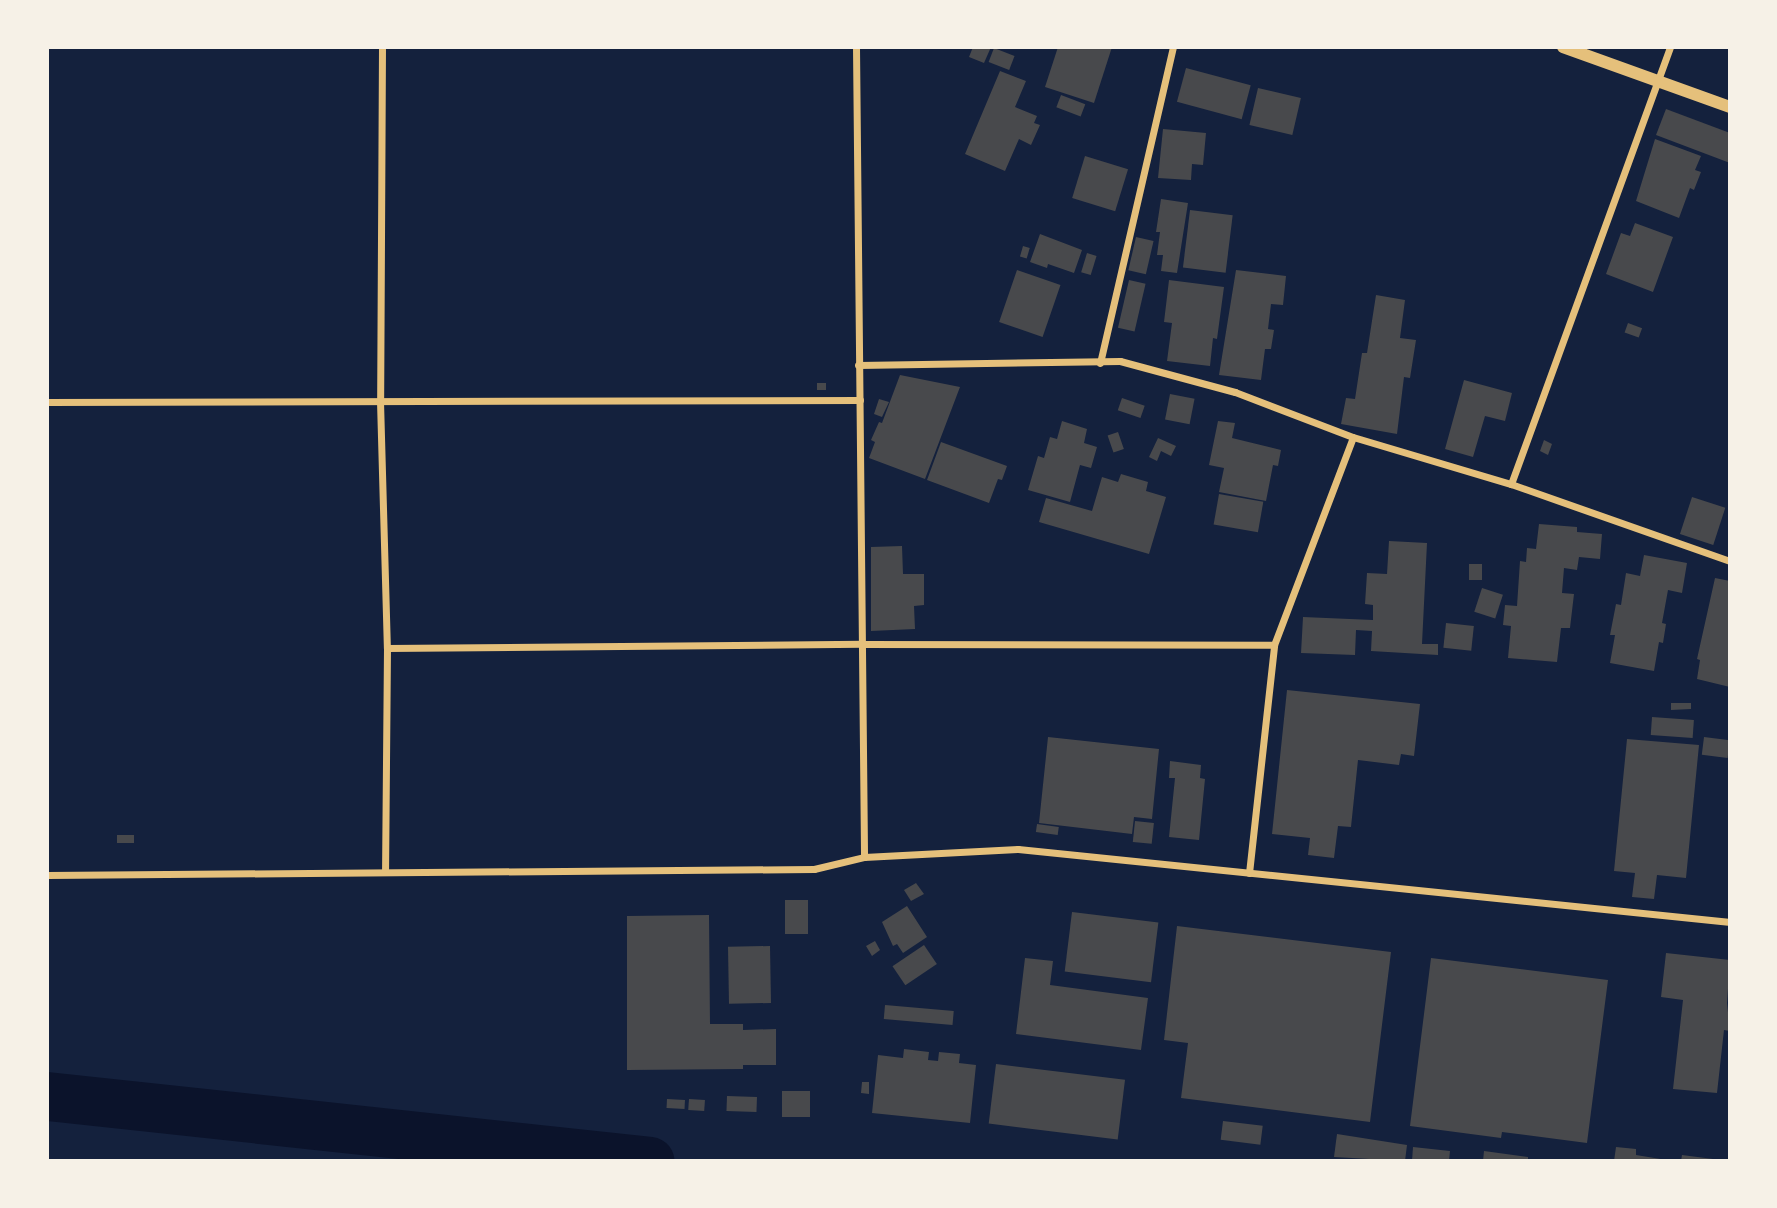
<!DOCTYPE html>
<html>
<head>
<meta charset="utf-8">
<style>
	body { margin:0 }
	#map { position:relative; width:1777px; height:1208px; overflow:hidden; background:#14213d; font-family:Spectral,serif }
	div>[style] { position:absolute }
	.river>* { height:49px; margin:-24.5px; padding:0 24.5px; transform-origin:24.5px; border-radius:24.5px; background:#0b132b }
	.building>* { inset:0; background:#48494c; transform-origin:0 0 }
	.minor>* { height:7px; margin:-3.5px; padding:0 3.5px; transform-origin:3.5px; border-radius:3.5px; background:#e5c07b }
	.tertiary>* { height:12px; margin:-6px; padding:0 6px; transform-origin:6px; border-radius:6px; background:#e5c07b }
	span { translate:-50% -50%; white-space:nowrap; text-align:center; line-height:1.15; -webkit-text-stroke:6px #f6f1e7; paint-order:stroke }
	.frame { position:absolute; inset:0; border:49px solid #f6f1e7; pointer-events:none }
</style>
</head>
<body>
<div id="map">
	<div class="river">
		<i style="left:47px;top:1096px;width:606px;rotate:6.15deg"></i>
	</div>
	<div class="building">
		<i style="clip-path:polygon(973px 47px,991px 47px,984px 63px,969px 57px)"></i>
		<i style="clip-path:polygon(1058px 47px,1112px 47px,1094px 103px,1045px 87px)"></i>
		<i style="left:994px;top:48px;width:22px;height:15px;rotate:21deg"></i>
		<i style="left:1186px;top:68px;width:67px;height:35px;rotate:15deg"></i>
		<i style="clip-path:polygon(1000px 71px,1026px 81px,1015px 107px,1037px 116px,1034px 123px,1040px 125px,1031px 145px,1019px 139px,1005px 171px,965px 154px)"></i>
		<i style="left:1258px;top:88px;width:44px;height:38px;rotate:13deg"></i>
		<i style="left:1061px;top:95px;width:26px;height:13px;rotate:21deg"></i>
		<i style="clip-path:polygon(1666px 109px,1730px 133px,1730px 163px,1656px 135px)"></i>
		<i style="clip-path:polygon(1163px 129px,1206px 133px,1203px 165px,1192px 164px,1191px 180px,1158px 178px)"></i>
		<i style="clip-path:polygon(1655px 139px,1701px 156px,1695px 170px,1701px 172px,1694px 190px,1690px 188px,1679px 218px,1636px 201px)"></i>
		<i style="left:1085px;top:156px;width:45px;height:44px;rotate:17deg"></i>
		<i style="clip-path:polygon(1161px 199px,1188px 203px,1177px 273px,1161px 271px,1163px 255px,1157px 255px,1160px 232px,1156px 232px)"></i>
		<i style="left:1190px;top:210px;width:43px;height:58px;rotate:7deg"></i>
		<i style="clip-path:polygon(1635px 223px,1673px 237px,1653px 292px,1606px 274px,1621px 233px,1630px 236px)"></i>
		<i style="clip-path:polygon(1040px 234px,1082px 250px,1074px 273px,1048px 264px,1047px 268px,1030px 262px)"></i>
		<i style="left:1136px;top:237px;width:18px;height:34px;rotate:13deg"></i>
		<i style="left:1023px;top:246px;width:7px;height:11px;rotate:16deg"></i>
		<i style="left:1087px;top:253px;width:10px;height:20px;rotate:17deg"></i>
		<i style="left:1017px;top:270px;width:46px;height:55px;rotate:19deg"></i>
		<i style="clip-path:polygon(1236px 270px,1286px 276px,1283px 305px,1271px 304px,1268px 329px,1274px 330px,1271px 349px,1265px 349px,1261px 380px,1219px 375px)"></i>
		<i style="left:1129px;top:280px;width:17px;height:49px;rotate:13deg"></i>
		<i style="clip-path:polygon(1169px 280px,1224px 287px,1217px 339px,1213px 338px,1210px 366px,1167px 361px,1172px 323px,1164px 322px)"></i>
		<i style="clip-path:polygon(1376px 295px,1405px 300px,1400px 338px,1416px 340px,1410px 378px,1404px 377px,1397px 434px,1341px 424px,1346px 398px,1355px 399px,1362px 353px,1367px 353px)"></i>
		<i style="left:1628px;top:323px;width:15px;height:10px;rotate:20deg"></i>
		<i style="clip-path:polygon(900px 375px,960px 387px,925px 479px,869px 458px,875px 442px,871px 440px,879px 422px,882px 423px)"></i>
		<i style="clip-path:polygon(1464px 380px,1512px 393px,1505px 421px,1485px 416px,1473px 457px,1445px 449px)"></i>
		<i style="left:817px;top:383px;width:9px;height:7px"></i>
		<i style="left:1170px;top:394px;width:25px;height:26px;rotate:11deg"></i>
		<i style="left:1122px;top:398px;width:24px;height:13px;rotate:19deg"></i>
		<i style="clip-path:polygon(879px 399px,889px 402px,882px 417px,874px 414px)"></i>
		<i style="clip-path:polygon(1062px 421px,1087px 429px,1084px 443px,1097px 447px,1091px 468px,1080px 465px,1070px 502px,1028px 490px,1038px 456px,1044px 458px,1050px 437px,1057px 439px)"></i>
		<i style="clip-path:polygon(1218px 421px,1235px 423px,1232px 438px,1281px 450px,1278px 466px,1273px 465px,1266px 501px,1219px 492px,1224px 468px,1209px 465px)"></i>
		<i style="left:1118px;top:432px;width:18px;height:11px;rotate:71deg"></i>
		<i style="clip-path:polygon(1158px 438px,1176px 446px,1171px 456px,1161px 451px,1157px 461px,1149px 457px)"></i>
		<i style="clip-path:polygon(1544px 440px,1552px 444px,1548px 455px,1540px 451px)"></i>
		<i style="clip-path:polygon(941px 442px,1007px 466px,1002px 480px,998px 479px,989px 503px,927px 480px)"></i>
		<i style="clip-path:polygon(1121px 474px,1148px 482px,1146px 491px,1166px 497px,1149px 554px,1039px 522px,1046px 498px,1092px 511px,1102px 477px,1118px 482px)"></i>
		<i style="left:1219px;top:494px;width:45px;height:31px;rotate:10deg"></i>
		<i style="left:1692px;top:497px;width:35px;height:39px;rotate:18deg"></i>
		<i style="clip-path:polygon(1539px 524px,1577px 527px,1577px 532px,1602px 534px,1600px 559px,1579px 557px,1577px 570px,1564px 568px,1562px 593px,1574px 594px,1570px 628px,1561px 628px,1557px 662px,1508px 658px,1511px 626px,1503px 625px,1505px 605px,1517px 606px,1520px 561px,1526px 562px,1527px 548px,1536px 549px)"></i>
		<i style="clip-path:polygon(1389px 541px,1427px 543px,1422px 644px,1438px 644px,1438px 655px,1371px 651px,1372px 631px,1356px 630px,1355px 655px,1301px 653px,1303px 617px,1373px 620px,1373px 605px,1365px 604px,1367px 573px,1387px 574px)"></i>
		<i style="clip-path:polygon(902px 546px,903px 574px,924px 574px,924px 605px,914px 606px,915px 629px,871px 631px,871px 547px)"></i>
		<i style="clip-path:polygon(1644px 555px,1687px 563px,1682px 593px,1668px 590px,1662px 623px,1666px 624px,1663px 643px,1659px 642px,1654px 671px,1610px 663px,1615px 635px,1610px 635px,1616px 604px,1621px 605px,1626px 573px,1640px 576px)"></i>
		<i style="left:1469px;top:564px;width:13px;height:16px"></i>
		<i style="clip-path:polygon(1715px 578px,1730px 581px,1730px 687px,1697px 679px,1700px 660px,1697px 659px)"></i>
		<i style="left:1482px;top:588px;width:22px;height:25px;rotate:18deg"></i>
		<i style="left:1446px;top:623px;width:28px;height:25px;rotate:6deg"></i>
		<i style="clip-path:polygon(1287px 690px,1420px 704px,1414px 756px,1401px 754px,1399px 765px,1358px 760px,1351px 827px,1338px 826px,1334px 858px,1308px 855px,1310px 838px,1272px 834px)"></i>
		<i style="clip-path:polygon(1671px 703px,1691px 703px,1691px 709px,1671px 710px)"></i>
		<i style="left:1652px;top:717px;width:42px;height:18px;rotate:4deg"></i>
		<i style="clip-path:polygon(1048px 737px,1159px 749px,1152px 819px,1134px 817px,1132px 834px,1039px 823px)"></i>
		<i style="left:1704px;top:737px;width:26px;height:18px;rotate:7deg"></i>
		<i style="clip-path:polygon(1627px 739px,1699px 745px,1686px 878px,1657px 875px,1654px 899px,1632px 897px,1635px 873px,1614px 871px)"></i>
		<i style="clip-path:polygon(1170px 761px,1201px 765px,1200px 778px,1205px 779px,1199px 840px,1169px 837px,1175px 778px,1169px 778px)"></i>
		<i style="left:1135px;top:821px;width:19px;height:21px;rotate:6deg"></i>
		<i style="left:1037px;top:824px;width:22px;height:8px;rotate:8deg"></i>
		<i style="left:117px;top:835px;width:17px;height:8px"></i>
		<i style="clip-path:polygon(916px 883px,924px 894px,911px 901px,904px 890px)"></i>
		<i style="left:785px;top:900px;width:23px;height:34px"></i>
		<i style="clip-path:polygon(907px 906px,927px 937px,903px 953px,897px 944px,893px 946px,882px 922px)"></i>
		<i style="left:1072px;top:912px;width:87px;height:60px;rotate:7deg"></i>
		<i style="clip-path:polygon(709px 915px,710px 1024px,743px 1024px,743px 1030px,776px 1029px,776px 1065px,743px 1065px,743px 1069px,627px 1070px,627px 916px)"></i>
		<i style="clip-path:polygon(1177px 926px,1391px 952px,1370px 1122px,1181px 1098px,1188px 1043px,1164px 1040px)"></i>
		<i style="clip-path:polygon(875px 941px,880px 950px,872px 956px,866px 946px)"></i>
		<i style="left:924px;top:945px;width:23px;height:38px;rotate:56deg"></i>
		<i style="left:770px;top:946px;width:57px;height:42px;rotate:89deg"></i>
		<i style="clip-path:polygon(1666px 953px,1730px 960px,1727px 1003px,1730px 1031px,1724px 1030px,1717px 1093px,1673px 1089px,1683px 1000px,1661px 997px)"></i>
		<i style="clip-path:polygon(1025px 958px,1053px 961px,1050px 985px,1148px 998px,1141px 1050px,1016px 1034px)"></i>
		<i style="clip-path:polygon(1431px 958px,1608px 980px,1587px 1143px,1502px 1132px,1501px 1138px,1410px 1126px)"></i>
		<i style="left:885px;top:1005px;width:69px;height:14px;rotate:5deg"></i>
		<i style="clip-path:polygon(904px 1049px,929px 1052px,928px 1060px,938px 1061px,939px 1052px,960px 1054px,959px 1063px,976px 1065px,970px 1123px,872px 1113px,878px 1055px,903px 1058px)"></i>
		<i style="left:996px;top:1064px;width:130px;height:60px;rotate:7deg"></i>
		<i style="clip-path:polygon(862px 1082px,869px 1082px,869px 1094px,861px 1093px)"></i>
		<i style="left:810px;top:1091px;width:26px;height:28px;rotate:90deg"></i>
		<i style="left:727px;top:1096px;width:30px;height:15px;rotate:2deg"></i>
		<i style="left:667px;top:1099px;width:18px;height:9px;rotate:3deg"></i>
		<i style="left:689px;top:1099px;width:16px;height:11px;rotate:4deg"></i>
		<i style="left:1223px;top:1121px;width:40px;height:19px;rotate:7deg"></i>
		<i style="clip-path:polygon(1337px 1134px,1407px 1145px,1405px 1161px,1334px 1157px)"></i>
		<i style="clip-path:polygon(1413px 1147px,1450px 1151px,1449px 1161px,1412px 1161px)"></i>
		<i style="clip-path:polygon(1616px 1147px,1636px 1149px,1636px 1155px,1673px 1161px,1614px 1161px)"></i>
		<i style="clip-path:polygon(1484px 1151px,1528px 1157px,1528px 1161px,1483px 1161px)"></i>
		<i style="clip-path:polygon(1682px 1155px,1713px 1159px,1713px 1161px,1681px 1161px)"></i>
	</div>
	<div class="minor">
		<i style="left:382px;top:47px;width:354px;rotate:90.3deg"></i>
		<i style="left:380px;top:401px;width:247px;rotate:88.4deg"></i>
		<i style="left:387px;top:648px;width:224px;rotate:90.5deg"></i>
		<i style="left:856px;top:47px;width:810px;rotate:89.43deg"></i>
		<i style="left:1100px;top:363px;width:324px;rotate:-77deg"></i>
		<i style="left:858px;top:365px;width:262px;rotate:-0.9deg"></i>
		<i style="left:1120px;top:361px;width:119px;rotate:15.1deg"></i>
		<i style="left:1235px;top:392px;width:126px;rotate:20.9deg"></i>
		<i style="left:1353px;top:437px;width:165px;rotate:16.6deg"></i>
		<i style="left:1511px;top:484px;width:232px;rotate:19.4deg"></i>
		<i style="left:47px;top:402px;width:813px;rotate:-0.14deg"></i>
		<i style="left:1511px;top:484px;width:465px;rotate:-70deg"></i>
		<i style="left:387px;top:648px;width:475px;rotate:-0.5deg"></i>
		<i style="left:862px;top:644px;width:412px;rotate:0.1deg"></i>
		<i style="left:1249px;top:873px;width:229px;rotate:-83.7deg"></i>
		<i style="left:1274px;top:645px;width:222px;rotate:-69.2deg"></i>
		<i style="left:47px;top:875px;width:767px;rotate:-0.45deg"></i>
		<i style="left:814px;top:869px;width:51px;rotate:-13.5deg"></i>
		<i style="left:864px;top:857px;width:154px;rotate:-3deg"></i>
		<i style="left:1018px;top:849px;width:716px;rotate:5.85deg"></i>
	</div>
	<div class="tertiary">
		<i style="left:1563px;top:47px;width:177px;rotate:19.8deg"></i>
	</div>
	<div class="frame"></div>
</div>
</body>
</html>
